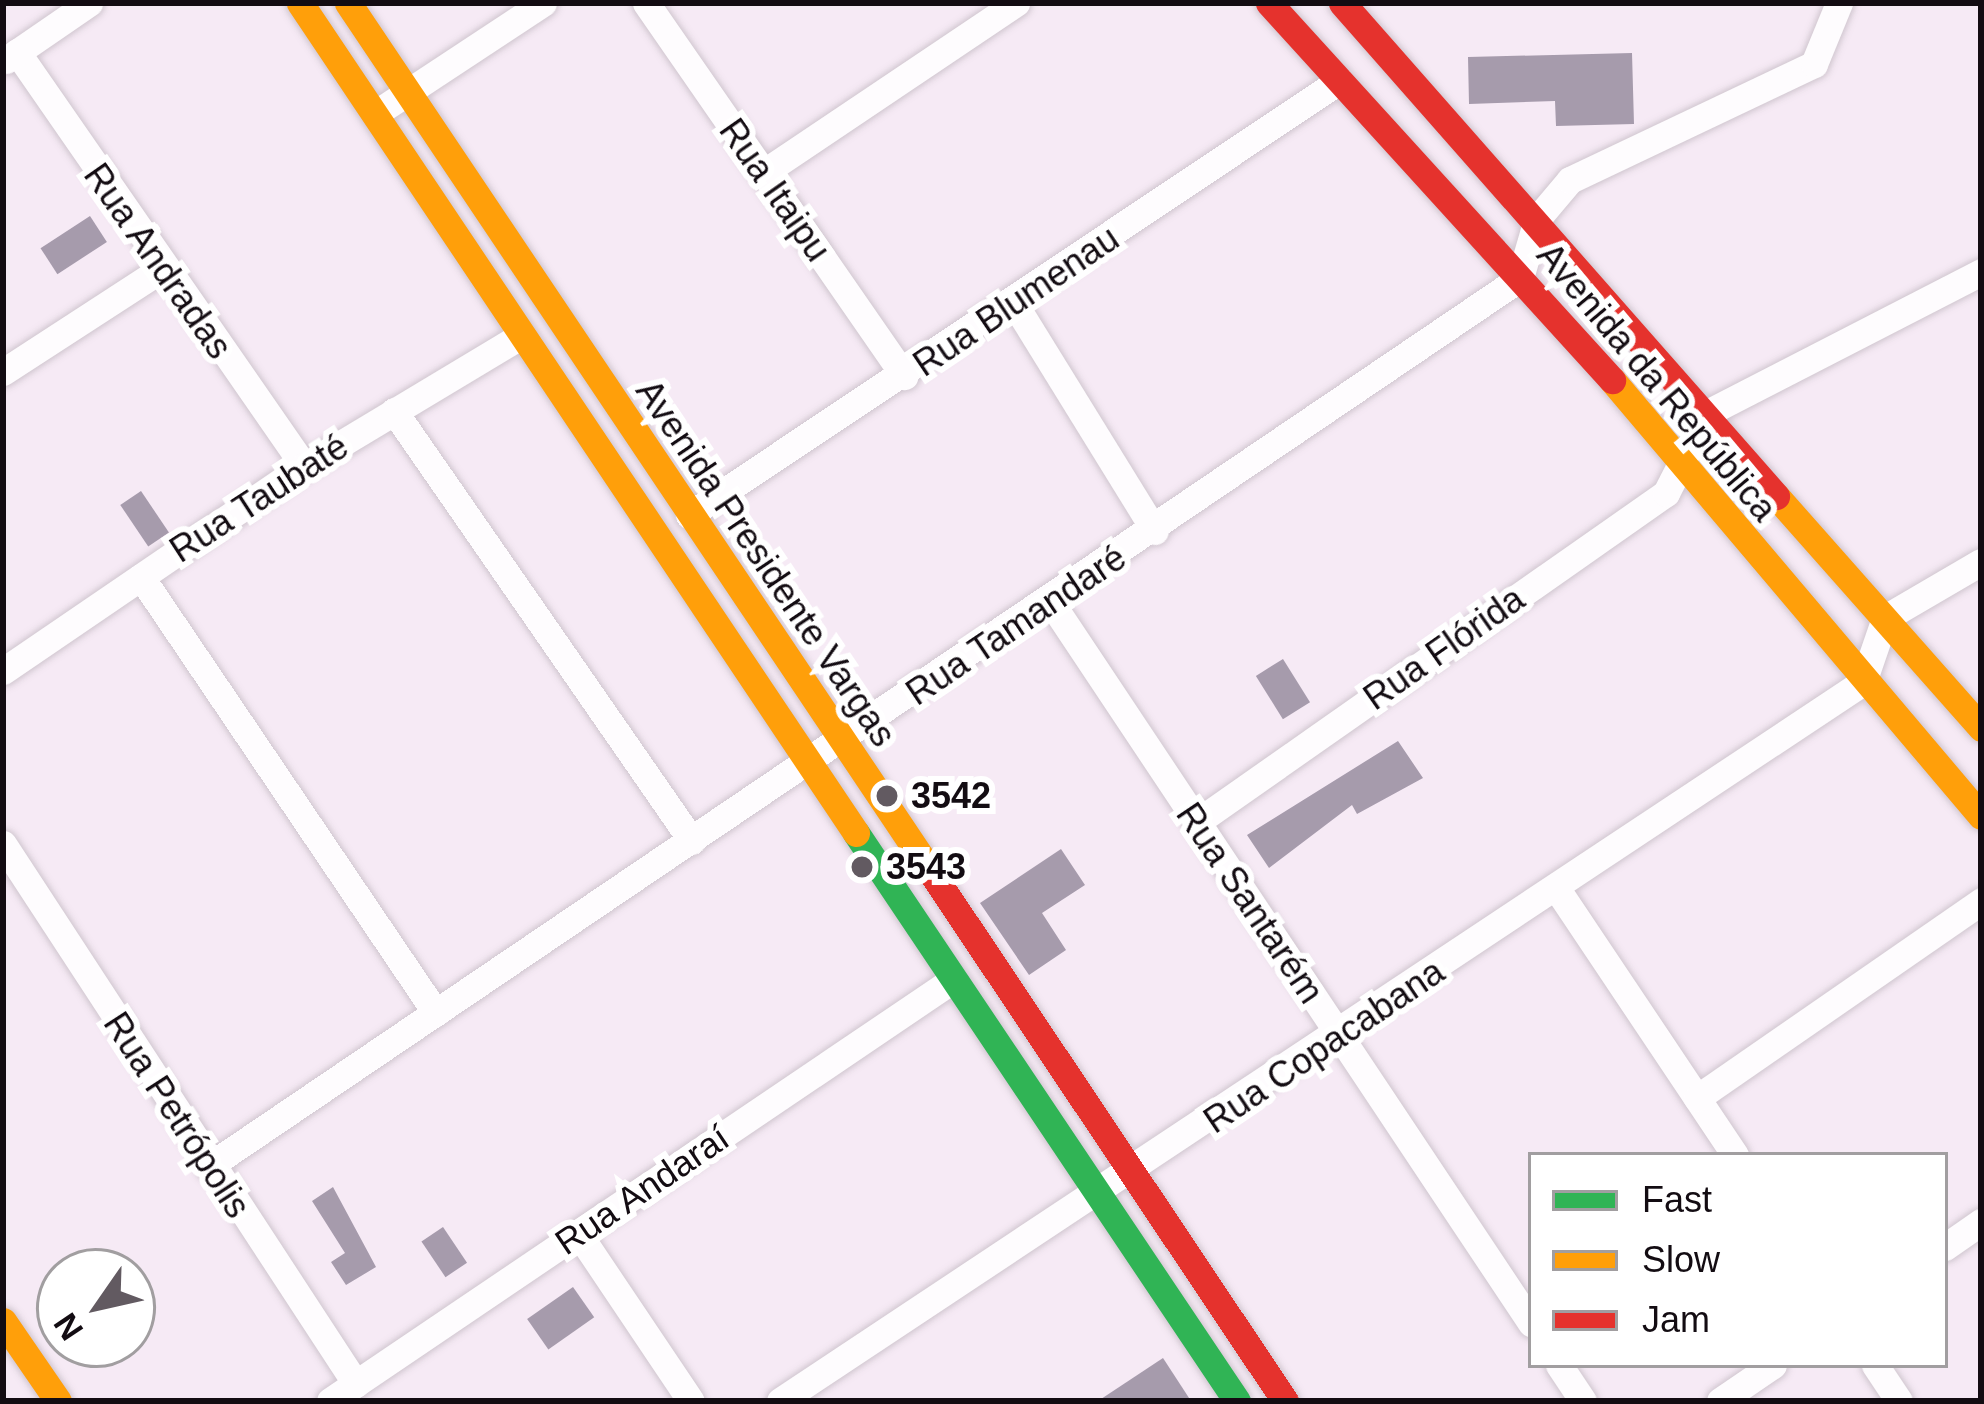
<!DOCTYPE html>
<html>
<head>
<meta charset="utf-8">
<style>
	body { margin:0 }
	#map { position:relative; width:1984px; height:1404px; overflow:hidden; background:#f6eaf5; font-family:Arial,sans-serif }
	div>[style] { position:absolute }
	.building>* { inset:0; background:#a69bac; transform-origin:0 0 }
	.roads { filter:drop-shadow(0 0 3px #d0c6cf) drop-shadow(0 0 3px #d0c6cf) }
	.street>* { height:27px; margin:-13.5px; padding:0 13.5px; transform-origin:13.5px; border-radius:13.5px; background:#fefcfe }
	.fast>* { height:27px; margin:-13.5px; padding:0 13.5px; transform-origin:13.5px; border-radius:13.5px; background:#30b455 }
	.slow>* { height:27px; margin:-13.5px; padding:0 13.5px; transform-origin:13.5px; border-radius:13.5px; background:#ff9f0a }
	.jam>* { height:27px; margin:-13.5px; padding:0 13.5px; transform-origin:13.5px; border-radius:13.5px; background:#e5322d }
	.dots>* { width:33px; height:33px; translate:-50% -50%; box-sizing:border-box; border:6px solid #fff; border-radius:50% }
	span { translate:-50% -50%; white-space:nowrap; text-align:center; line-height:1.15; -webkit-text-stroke:12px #fff; paint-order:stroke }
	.street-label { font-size:36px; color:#130c12 }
	.poi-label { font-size:36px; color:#130c12; font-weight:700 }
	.left { translate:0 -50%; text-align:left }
	.frame { position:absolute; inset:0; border:6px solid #130c12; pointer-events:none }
	.legend { position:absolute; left:1528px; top:1152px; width:420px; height:216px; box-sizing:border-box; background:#fff; border:3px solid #a19ea0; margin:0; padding:15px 21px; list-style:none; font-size:36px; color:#130c12 }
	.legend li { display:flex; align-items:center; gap:24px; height:60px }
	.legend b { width:60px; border:3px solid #a19ea0 }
	.north { position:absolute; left:36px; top:1248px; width:120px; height:120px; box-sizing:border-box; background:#fff; border:3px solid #a19ea0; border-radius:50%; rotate:236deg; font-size:33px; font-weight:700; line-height:48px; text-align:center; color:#130c12 }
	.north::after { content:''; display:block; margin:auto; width:42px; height:54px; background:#625a61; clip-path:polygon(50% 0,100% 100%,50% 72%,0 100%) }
</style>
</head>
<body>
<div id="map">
	<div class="building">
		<i style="clip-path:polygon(1632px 53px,1634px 124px,1556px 126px,1555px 101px,1469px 104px,1468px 57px)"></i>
		<i style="left:90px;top:216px;width:31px;height:59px;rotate:57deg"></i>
		<i style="left:141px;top:491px;width:50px;height:25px;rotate:56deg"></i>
		<i style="left:1283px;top:659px;width:51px;height:32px;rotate:58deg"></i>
		<i style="clip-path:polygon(1398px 741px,1423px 778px,1357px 814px,1352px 805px,1269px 868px,1247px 835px)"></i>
		<i style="clip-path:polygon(1061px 849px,1085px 885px,1042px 913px,1066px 950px,1029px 975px,980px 903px)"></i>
		<i style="clip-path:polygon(333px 1187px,376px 1267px,346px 1285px,331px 1262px,345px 1253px,312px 1201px)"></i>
		<i style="left:443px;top:1227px;width:43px;height:26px;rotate:56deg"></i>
		<i style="left:573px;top:1287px;width:37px;height:56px;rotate:55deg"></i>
		<i style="clip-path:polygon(1163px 1358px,1191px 1401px,1098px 1401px)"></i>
	</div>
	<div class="roads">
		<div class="street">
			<i style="left:646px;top:3px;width:454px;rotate:55.3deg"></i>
			<i style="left:17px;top:52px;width:504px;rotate:55.27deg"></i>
			<i style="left:6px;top:60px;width:101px;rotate:-34.5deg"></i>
			<i style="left:376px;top:113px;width:200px;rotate:-33.4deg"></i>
			<i style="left:763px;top:173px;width:305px;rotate:-33.9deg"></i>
			<i style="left:1014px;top:303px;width:268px;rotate:58.3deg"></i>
			<i style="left:3px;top:372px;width:187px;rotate:-33deg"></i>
			<i style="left:394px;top:411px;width:523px;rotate:55.28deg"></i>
			<i style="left:689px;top:515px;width:782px;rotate:-33.73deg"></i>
			<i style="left:141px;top:577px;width:526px;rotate:55.92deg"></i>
			<i style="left:1050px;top:601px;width:868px;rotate:56.33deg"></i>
			<i style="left:3px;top:671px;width:364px;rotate:-34.3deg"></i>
			<i style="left:304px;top:466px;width:254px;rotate:-31deg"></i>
			<i style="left:1197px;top:822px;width:573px;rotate:-35.05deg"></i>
			<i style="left:1666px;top:493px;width:90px;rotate:-62.9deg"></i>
			<i style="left:1707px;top:413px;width:308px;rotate:-27.2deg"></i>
			<i style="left:3px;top:844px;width:645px;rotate:56.83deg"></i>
			<i style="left:1557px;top:889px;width:320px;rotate:56.2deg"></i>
			<i style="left:1697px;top:1098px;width:346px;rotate:-34.7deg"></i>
			<i style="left:209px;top:1166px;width:1583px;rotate:-34.11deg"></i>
			<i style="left:1520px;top:278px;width:61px;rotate:-73.9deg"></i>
			<i style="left:1537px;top:219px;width:51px;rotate:-49.8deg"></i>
			<i style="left:1570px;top:180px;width:270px;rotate:-25.4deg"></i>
			<i style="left:1814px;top:64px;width:66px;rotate:-67.7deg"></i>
			<i style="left:578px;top:1233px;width:202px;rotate:56.1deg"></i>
			<i style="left:1945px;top:1247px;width:44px;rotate:-34.8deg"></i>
			<i style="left:1559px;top:1365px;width:43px;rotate:56.3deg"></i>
			<i style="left:1875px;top:1365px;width:43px;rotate:56.3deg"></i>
			<i style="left:330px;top:1401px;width:753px;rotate:-34.07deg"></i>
			<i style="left:780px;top:1401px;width:1300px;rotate:-33.58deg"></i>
			<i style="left:1863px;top:682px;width:68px;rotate:-71deg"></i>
			<i style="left:1885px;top:618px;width:111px;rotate:-30.3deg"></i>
			<i style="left:1720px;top:1401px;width:64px;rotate:-34.2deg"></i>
		</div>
		<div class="fast">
			<i style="left:856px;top:833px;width:684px;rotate:56.15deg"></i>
		</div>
		<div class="slow">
			<i style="left:300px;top:3px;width:999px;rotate:56.18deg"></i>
			<i style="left:348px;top:3px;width:1050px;rotate:56.14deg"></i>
			<i style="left:1612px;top:380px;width:571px;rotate:49.76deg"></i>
			<i style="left:1776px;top:496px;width:310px;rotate:48.5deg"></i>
			<i style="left:3px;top:1321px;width:97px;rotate:55.5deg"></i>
		</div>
		<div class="jam">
			<i style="left:1269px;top:3px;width:510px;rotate:47.7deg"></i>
			<i style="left:1342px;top:3px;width:657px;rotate:48.64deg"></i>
			<i style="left:933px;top:875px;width:633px;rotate:56.21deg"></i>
		</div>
	</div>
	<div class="dots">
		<i style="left:887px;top:796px;background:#625a61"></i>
		<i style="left:862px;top:867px;background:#625a61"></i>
	</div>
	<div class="street-label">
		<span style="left:775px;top:190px;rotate:55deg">Rua Itaipu</span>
		<span style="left:158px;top:261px;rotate:55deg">Rua Andradas</span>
		<span style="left:1016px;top:301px;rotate:-34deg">Rua Blumenau</span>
		<span style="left:1657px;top:382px;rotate:50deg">Avenida da República</span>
		<span style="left:259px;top:498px;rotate:-33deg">Rua Taubaté</span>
		<span style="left:766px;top:563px;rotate:56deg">Avenida Presidente Vargas</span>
		<span style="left:1016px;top:625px;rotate:-34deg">Rua Tamandaré</span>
		<span style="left:1444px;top:648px;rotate:-35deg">Rua Flórida</span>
		<span style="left:1250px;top:903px;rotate:56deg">Rua Santarém</span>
		<span style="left:1324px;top:1046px;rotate:-34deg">Rua Copacabana</span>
		<span style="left:177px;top:1115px;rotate:57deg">Rua Petrópolis</span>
		<span style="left:642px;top:1190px;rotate:-34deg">Rua Andaraí</span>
	</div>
	<div class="poi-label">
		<span class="left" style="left:911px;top:796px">3542</span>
		<span class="left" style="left:886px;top:867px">3543</span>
	</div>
	<div class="frame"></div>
	<ul class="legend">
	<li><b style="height:15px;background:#30b455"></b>Fast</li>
	<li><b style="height:15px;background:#ff9f0a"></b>Slow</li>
	<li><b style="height:15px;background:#e5322d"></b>Jam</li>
	</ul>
	<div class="north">N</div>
</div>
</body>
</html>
